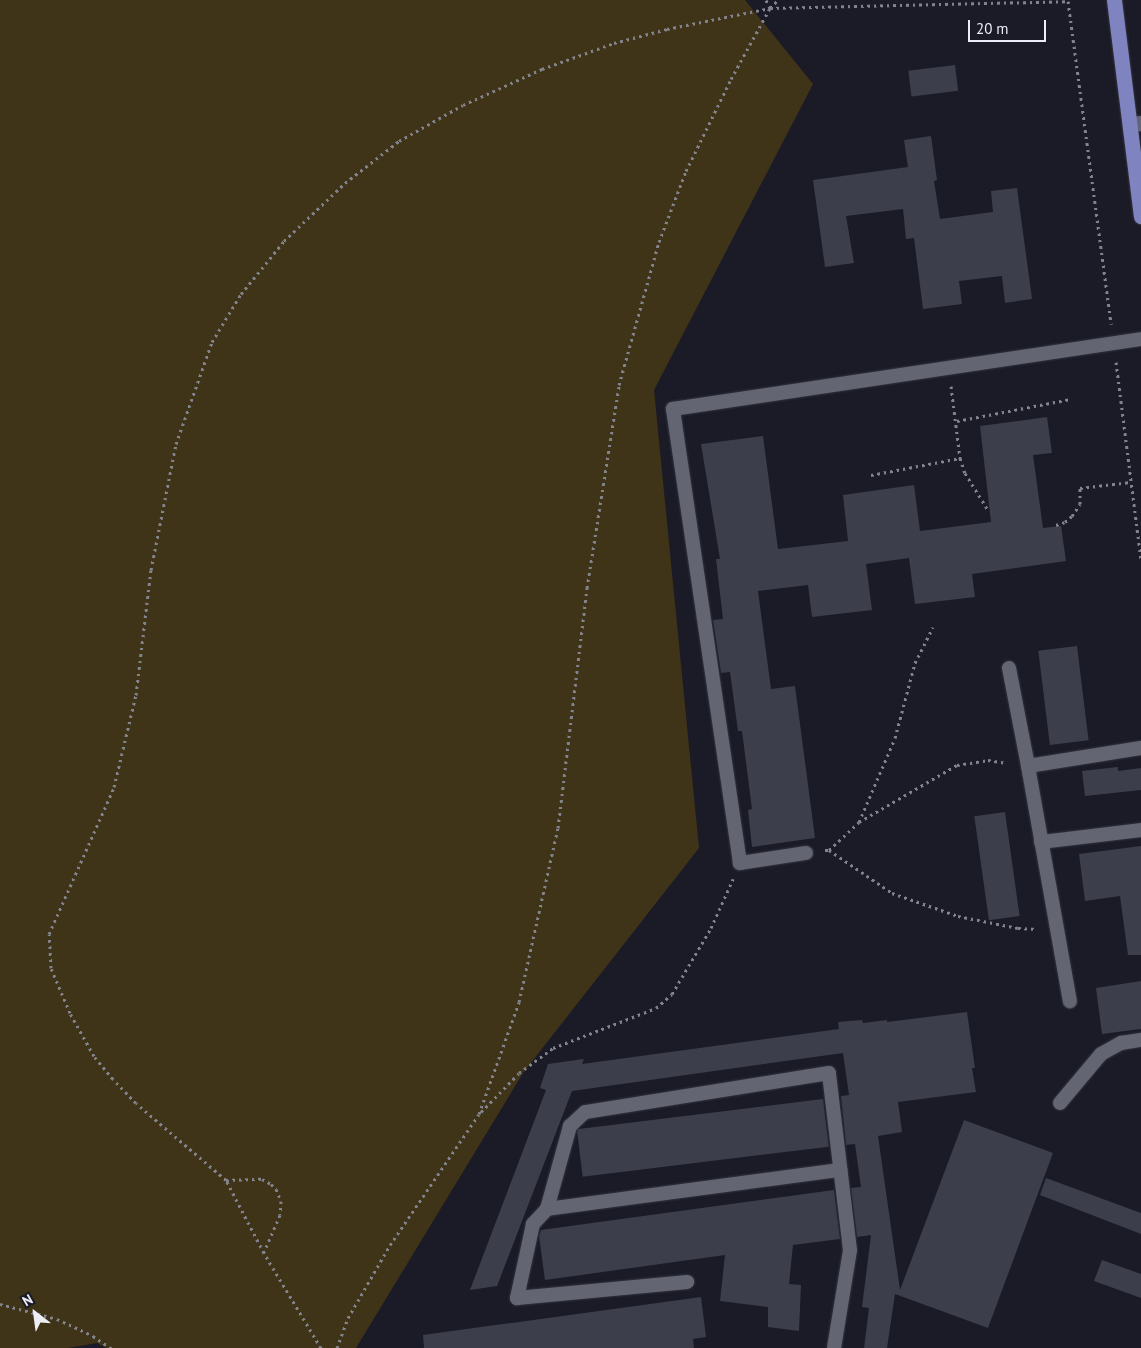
<!DOCTYPE html>
<html>
<head>
<meta charset="utf-8">
<style>
	body { margin:0 }
	#map { position:relative; width:1141px; height:1348px; overflow:hidden; background:#1a1b27; font-family:"PT Sans",sans-serif }
	div>[style] { position:absolute }
	.green>* { inset:0; background:#403418 }
	.building>* { inset:0; background:#3d3e4b; transform-origin:0 0 }
	.path>* { height:3px; margin-top:-1.5px; transform-origin:0; background:repeating-linear-gradient(90deg,#82838d 0 2.5px,transparent 0 6.5px) }
	.roads { filter:drop-shadow(0 0 1px #33343d) drop-shadow(0 0 1px #33343d) }
	.lane>* { height:14px; margin:-7px; padding:0 7px; transform-origin:7px; border-radius:7px; background:#636573 }
	.street>* { height:15px; margin:-7.5px; padding:0 7.5px; transform-origin:7.5px; border-radius:7.5px; background:#636573 }
	.primary>* { height:15px; margin:-7.5px; padding:0 7.5px; transform-origin:7.5px; border-radius:7.5px; background:#7f83bf }
	span { translate:-50% -50%; white-space:nowrap; text-align:center; line-height:1.15; -webkit-text-stroke:4px #1a1b27; paint-order:stroke }
	.north { position:absolute; left:10px; top:1288px; width:50px; height:50px; -webkit-text-stroke:4px #1a1b27; paint-order:stroke; rotate:330deg; font-size:14px; font-weight:700; line-height:20px; text-align:center; color:#ecedf6 }
	.north::after { content:''; display:block; margin:auto; width:18px; height:22px; background:#ecedf6; clip-path:polygon(50% 0,100% 100%,50% 72%,0 100%) }
	.scale { position:absolute; left:968px; top:20px; width:78px; height:22px; box-sizing:border-box; border:2px solid #ecedf6; border-top:0; padding-left:6px; font-size:15px; line-height:18px; white-space:nowrap; color:#ecedf6; -webkit-text-stroke:4px #1a1b27; paint-order:stroke }
</style>
</head>
<body>
<div id="map">
	<div class="green">
		<i style="clip-path:polygon(0 0,745px 0,813px 84px,654px 390px,699px 848px,523px 1073px,356px 1348px,106px 1348px,97px 1343px,68px 1348px,0 1348px)"></i>
	</div>
	<div class="building">
		<i style="left:955px;top:65px;width:26px;height:47px;rotate:83deg"></i>
		<i style="clip-path:polygon(931px 136px,937px 180px,934px 181px,940px 219px,993px 212px,991px 191px,1017px 188px,1032px 299px,1005px 303px,1002px 276px,959px 281px,962px 304px,923px 309px,914px 238px,906px 239px,903px 209px,846px 216px,854px 263px,825px 267px,813px 180px,908px 167px,904px 140px)"></i>
		<i style="clip-path:polygon(1047px 417px,1052px 453px,1033px 455px,1043px 528px,1061px 526px,1066px 561px,972px 574px,975px 597px,915px 604px,909px 558px,866px 564px,872px 610px,812px 617px,808px 585px,758px 591px,771px 689px,795px 686px,815px 838px,752px 847px,748px 810px,752px 809px,742px 731px,738px 731px,730px 672px,721px 673px,713px 620px,723px 619px,716px 559px,720px 559px,701px 444px,763px 436px,778px 549px,848px 541px,843px 495px,914px 485px,920px 531px,991px 522px,980px 426px)"></i>
		<i style="left:1077px;top:646px;width:95px;height:39px;rotate:83deg"></i>
		<i style="clip-path:polygon(1118px 767px,1118px 771px,1141px 768px,1141px 790px,1085px 796px,1082px 771px)"></i>
		<i style="left:1005px;top:812px;width:105px;height:31px;rotate:82deg"></i>
		<i style="clip-path:polygon(1141px 846px,1141px 955px,1128px 955px,1120px 896px,1085px 901px,1079px 854px)"></i>
		<i style="clip-path:polygon(1141px 981px,1141px 1029px,1102px 1034px,1096px 988px)"></i>
		<i style="clip-path:polygon(967px 1012px,975px 1068px,972px 1068px,976px 1092px,898px 1102px,902px 1132px,878px 1136px,900px 1290px,964px 1120px,1053px 1153px,988px 1328px,895px 1294px,887px 1348px,864px 1348px,869px 1308px,862px 1307px,871px 1235px,857px 1237px,851px 1188px,861px 1187px,855px 1144px,846px 1145px,841px 1096px,849px 1095px,843px 1053px,572px 1091px,497px 1286px,470px 1290px,546px 1090px,540px 1088px,548px 1064px,584px 1059px,582px 1064px,839px 1029px,838px 1022px,862px 1020px,863px 1023px,887px 1020px,887px 1022px)"></i>
		<i style="left:823px;top:1099px;width:48px;height:248px;rotate:83deg"></i>
		<i style="clip-path:polygon(1046px 1178px,1141px 1213px,1141px 1234px,1040px 1195px)"></i>
		<i style="clip-path:polygon(834px 1190px,840px 1239px,793px 1245px,789px 1284px,801px 1285px,799px 1331px,768px 1327px,768px 1307px,720px 1301px,725px 1255px,545px 1280px,539px 1236px,541px 1230px)"></i>
		<i style="clip-path:polygon(1102px 1260px,1141px 1274px,1141px 1298px,1094px 1281px)"></i>
		<i style="clip-path:polygon(701px 1297px,706px 1337px,693px 1339px,694px 1348px,424px 1348px,423px 1335px)"></i>
	</div>
	<div class="path">
		<i style="left:766px;top:0;width:9px;rotate:63deg"></i>
		<i style="left:1068px;top:1px;width:326px;rotate:82.4deg"></i>
		<i style="left:1116px;top:362px;width:201px;rotate:82.8deg"></i>
		<i style="left:951px;top:386px;width:73px;rotate:82.9deg"></i>
		<i style="left:960px;top:458px;width:16px;rotate:72deg"></i>
		<i style="left:965px;top:473px;width:44px;rotate:58.1deg"></i>
		<i style="left:957px;top:421px;width:116px;rotate:-10.9deg"></i>
		<i style="left:871px;top:475px;width:91px;rotate:-10.8deg"></i>
		<i style="left:1056px;top:525px;width:9px;rotate:-18deg"></i>
		<i style="left:1065px;top:522px;width:9px;rotate:-41deg"></i>
		<i style="left:1072px;top:516px;width:14px;rotate:-56deg"></i>
		<i style="left:1080px;top:504px;width:16px;rotate:-90deg"></i>
		<i style="left:1080px;top:488px;width:51px;rotate:-6.7deg"></i>
		<i style="left:859px;top:822px;width:91px;rotate:-66.8deg"></i>
		<i style="left:895px;top:738px;width:78px;rotate:-75.1deg"></i>
		<i style="left:915px;top:663px;width:40px;rotate:-63.4deg"></i>
		<i style="left:825px;top:850px;width:4px"></i>
		<i style="left:829px;top:850px;width:41px;rotate:-43deg"></i>
		<i style="left:859px;top:822px;width:113px;rotate:-30.2deg"></i>
		<i style="left:957px;top:765px;width:31px;rotate:-9deg"></i>
		<i style="left:988px;top:760px;width:19px;rotate:9deg"></i>
		<i style="left:829px;top:850px;width:76px;rotate:34.3deg"></i>
		<i style="left:892px;top:893px;width:70px;rotate:19.2deg"></i>
		<i style="left:958px;top:916px;width:61px;rotate:11.3deg"></i>
		<i style="left:1018px;top:928px;width:19px;rotate:3deg"></i>
		<i style="left:481px;top:1112px;width:54px;rotate:-45.7deg"></i>
		<i style="left:519px;top:1073px;width:42px;rotate:-36.3deg"></i>
		<i style="left:553px;top:1048px;width:110px;rotate:-21.2deg"></i>
		<i style="left:656px;top:1008px;width:21px;rotate:-41deg"></i>
		<i style="left:672px;top:994px;width:77px;rotate:-59.4deg"></i>
		<i style="left:711px;top:928px;width:54px;rotate:-65.8deg"></i>
		<i style="left:226px;top:1180px;width:36px;rotate:-2deg"></i>
		<i style="left:262px;top:1179px;width:10px;rotate:29deg"></i>
		<i style="left:271px;top:1184px;width:7px;rotate:45deg"></i>
		<i style="left:276px;top:1189px;width:13px;rotate:67deg"></i>
		<i style="left:281px;top:1201px;width:14px;rotate:94deg"></i>
		<i style="left:280px;top:1215px;width:40px;rotate:113.4deg"></i>
		<i style="left:0;top:1304px;width:59px;rotate:14.7deg"></i>
		<i style="left:57px;top:1319px;width:40px;rotate:25deg"></i>
		<i style="left:93px;top:1336px;width:22px;rotate:34deg"></i>
		<i style="left:321px;top:1348px;width:111px;rotate:-121deg"></i>
		<i style="left:264px;top:1253px;width:82px;rotate:-117.5deg"></i>
		<i style="left:226px;top:1180px;width:118px;rotate:-139.5deg"></i>
		<i style="left:136px;top:1103px;width:33px;rotate:-134deg"></i>
		<i style="left:113px;top:1079px;width:30px;rotate:-130deg"></i>
		<i style="left:94px;top:1056px;width:49px;rotate:-119.2deg"></i>
		<i style="left:70px;top:1013px;width:49px;rotate:-112.9deg"></i>
		<i style="left:51px;top:968px;width:34px;rotate:-93deg"></i>
		<i style="left:49px;top:934px;width:161px;rotate:-66.1deg"></i>
		<i style="left:114px;top:787px;width:95px;rotate:-76.6deg"></i>
		<i style="left:136px;top:695px;width:126px;rotate:-83.2deg"></i>
		<i style="left:151px;top:570px;width:128px;rotate:-78.8deg"></i>
		<i style="left:176px;top:444px;width:108px;rotate:-70.6deg"></i>
		<i style="left:212px;top:342px;width:56px;rotate:-58.9deg"></i>
		<i style="left:241px;top:294px;width:68px;rotate:-50.9deg"></i>
		<i style="left:284px;top:241px;width:84px;rotate:-43.6deg"></i>
		<i style="left:345px;top:183px;width:68px;rotate:-37.9deg"></i>
		<i style="left:399px;top:141px;width:73px;rotate:-29.4deg"></i>
		<i style="left:463px;top:105px;width:87px;rotate:-24.5deg"></i>
		<i style="left:542px;top:69px;width:77px;rotate:-19.9deg"></i>
		<i style="left:614px;top:43px;width:55px;rotate:-14.8deg"></i>
		<i style="left:667px;top:29px;width:105px;rotate:-11.5deg"></i>
		<i style="left:770px;top:8px;width:298px;rotate:-1.3deg"></i>
		<i style="left:337px;top:1348px;width:32px;rotate:-70deg"></i>
		<i style="left:348px;top:1318px;width:84px;rotate:-60.1deg"></i>
		<i style="left:390px;top:1245px;width:158px;rotate:-55.8deg"></i>
		<i style="left:479px;top:1114px;width:119px;rotate:-70.3deg"></i>
		<i style="left:519px;top:1002px;width:178px;rotate:-77.4deg"></i>
		<i style="left:558px;top:828px;width:242px;rotate:-83.1deg"></i>
		<i style="left:587px;top:588px;width:206px;rotate:-81deg"></i>
		<i style="left:619px;top:385px;width:148px;rotate:-74.4deg"></i>
		<i style="left:659px;top:242px;width:76px;rotate:-69.2deg"></i>
		<i style="left:686px;top:171px;width:102px;rotate:-63.9deg"></i>
		<i style="left:731px;top:79px;width:81px;rotate:-61.2deg"></i>
		<i style="left:770px;top:8px;width:11px;rotate:-45deg"></i>
	</div>
	<div class="roads">
		<div class="lane">
			<i style="left:1009px;top:668px;width:100px;rotate:79deg"></i>
			<i style="left:1028px;top:766px;width:114px;rotate:-9.1deg"></i>
			<i style="left:1028px;top:766px;width:239px;rotate:79.9deg"></i>
			<i style="left:1041px;top:842px;width:101px;rotate:-6.8deg"></i>
			<i style="left:806px;top:853px;width:67px;rotate:171.4deg"></i>
			<i style="left:740px;top:863px;width:459px;rotate:-98.4deg"></i>
			<i style="left:673px;top:409px;width:473px;rotate:-8.5deg"></i>
			<i style="left:1060px;top:1103px;width:64px;rotate:-50.1deg"></i>
			<i style="left:1101px;top:1054px;width:23px;rotate:-29deg"></i>
			<i style="left:1121px;top:1043px;width:20px;rotate:-9deg"></i>
			<i style="left:547px;top:1209px;width:21px;rotate:133deg"></i>
			<i style="left:533px;top:1224px;width:76px;rotate:102.2deg"></i>
			<i style="left:517px;top:1298px;width:171px;rotate:-5.4deg"></i>
			<i style="left:834px;top:1348px;width:99px;rotate:-80.7deg"></i>
			<i style="left:850px;top:1250px;width:178px;rotate:-96.8deg"></i>
			<i style="left:829px;top:1073px;width:247px;rotate:170.9deg"></i>
			<i style="left:585px;top:1112px;width:21px;rotate:137deg"></i>
			<i style="left:570px;top:1126px;width:86px;rotate:105.5deg"></i>
			<i style="left:547px;top:1209px;width:296px;rotate:-7.6deg"></i>
		</div>
		<div class="street">
			<i style="left:1130px;top:124px;width:11px;rotate:-5deg"></i>
		</div>
		<div class="primary">
			<i style="left:1114px;top:0;width:218px;rotate:82.9deg"></i>
		</div>
	</div>
	<div class="north">N</div>
	<div class="scale">20 m</div>
</div>
</body>
</html>
